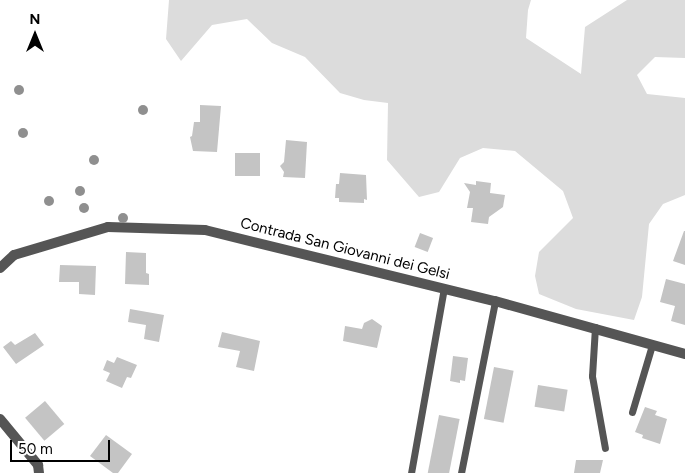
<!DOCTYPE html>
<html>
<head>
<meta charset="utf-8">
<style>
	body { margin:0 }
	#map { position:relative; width:685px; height:473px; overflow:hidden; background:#fff; font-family:Figtree,sans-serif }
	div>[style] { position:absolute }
	.green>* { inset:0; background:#dcdcdc }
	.building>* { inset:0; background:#c4c4c4; transform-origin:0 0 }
	.service>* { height:7px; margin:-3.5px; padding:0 3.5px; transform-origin:3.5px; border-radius:3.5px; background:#555 }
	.minor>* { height:10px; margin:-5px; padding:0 5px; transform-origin:5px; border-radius:5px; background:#555 }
	.trees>* { width:10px; height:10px; margin:-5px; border-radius:50%; background:#8f8f8f }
	span { translate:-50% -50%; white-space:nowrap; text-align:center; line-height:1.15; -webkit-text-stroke:4px #fff; paint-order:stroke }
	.street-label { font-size:15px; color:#000 }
	.north { position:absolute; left:10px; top:10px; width:50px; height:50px; -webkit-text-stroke:4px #fff; paint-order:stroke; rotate:0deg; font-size:14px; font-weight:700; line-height:20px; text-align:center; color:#000 }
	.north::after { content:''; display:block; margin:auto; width:18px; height:22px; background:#000; clip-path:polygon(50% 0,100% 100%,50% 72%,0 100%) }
	.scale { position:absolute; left:10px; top:440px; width:100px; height:22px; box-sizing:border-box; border:2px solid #000; border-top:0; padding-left:6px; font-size:15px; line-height:18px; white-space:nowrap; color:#000; -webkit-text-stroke:4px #fff; paint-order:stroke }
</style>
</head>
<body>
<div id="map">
	<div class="green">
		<i style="clip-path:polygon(169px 0,531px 0,528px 10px,526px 38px,581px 74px,585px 27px,627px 0,685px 0,685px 58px,655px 57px,637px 75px,647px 94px,685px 98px,685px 195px,663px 204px,649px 224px,642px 297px,634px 320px,576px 309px,539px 294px,535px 276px,539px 252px,573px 218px,563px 191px,515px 151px,483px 148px,460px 158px,439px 192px,419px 197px,387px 160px,388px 103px,364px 100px,340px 93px,305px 57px,272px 43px,247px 19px,212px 25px,181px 61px,166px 39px)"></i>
	</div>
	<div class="building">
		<i style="clip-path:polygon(200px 105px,221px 106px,217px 152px,193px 151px,190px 137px,192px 136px,194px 122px,200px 122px)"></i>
		<i style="clip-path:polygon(286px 140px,307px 142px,305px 178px,283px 177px,284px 172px,280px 166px,284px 162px)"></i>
		<i style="left:235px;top:153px;width:25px;height:23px"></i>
		<i style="clip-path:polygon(340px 173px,366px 175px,367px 200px,364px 199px,364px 203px,339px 202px,339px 198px,335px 198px,336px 184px,339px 184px)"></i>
		<i style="clip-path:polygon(476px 181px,491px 183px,490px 193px,505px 195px,503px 207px,489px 217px,488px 224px,471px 222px,473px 208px,467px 208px,470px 192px,464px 183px,476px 185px)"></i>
		<i style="clip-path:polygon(684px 231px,685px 231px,685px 265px,673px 261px)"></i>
		<i style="left:420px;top:233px;width:14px;height:15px;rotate:21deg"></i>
		<i style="clip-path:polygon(126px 252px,146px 253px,146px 273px,149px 274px,149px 285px,125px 284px)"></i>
		<i style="clip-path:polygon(60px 265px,96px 266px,95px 295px,79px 294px,79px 282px,59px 282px)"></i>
		<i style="clip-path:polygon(666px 279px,685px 284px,685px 325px,671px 321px,675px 306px,660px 302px)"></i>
		<i style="clip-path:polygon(130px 309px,164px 315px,159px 342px,144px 339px,146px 325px,128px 322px)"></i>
		<i style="clip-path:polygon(372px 319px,382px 326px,377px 348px,343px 341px,345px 326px,362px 329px,364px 323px)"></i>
		<i style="clip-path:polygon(222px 332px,260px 341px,254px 371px,236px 367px,240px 351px,218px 347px)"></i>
		<i style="clip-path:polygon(35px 333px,44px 345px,16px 364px,3px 347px,11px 341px,15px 345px)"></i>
		<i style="clip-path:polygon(453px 356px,468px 358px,465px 381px,460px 380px,460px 383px,450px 381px)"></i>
		<i style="clip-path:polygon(117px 357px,137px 365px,131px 378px,127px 377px,122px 388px,106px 381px,110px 373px,103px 370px,107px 360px,114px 363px)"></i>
		<i style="left:494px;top:367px;width:20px;height:53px;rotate:11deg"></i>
		<i style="left:538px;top:385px;width:30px;height:22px;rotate:9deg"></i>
		<i style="left:45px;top:401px;width:30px;height:26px;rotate:50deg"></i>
		<i style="clip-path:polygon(645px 407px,657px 411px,655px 415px,667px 419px,660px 444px,642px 438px,643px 435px,635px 432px)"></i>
		<i style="left:439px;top:415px;width:21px;height:59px;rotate:11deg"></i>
		<i style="clip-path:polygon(106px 435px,132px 454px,118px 473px,113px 473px,90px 456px)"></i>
		<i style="clip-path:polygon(576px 460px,603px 460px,600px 473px,574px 473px)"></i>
	</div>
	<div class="service">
		<i style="left:595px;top:327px;width:49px;rotate:93.5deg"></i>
		<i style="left:592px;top:376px;width:73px;rotate:79.8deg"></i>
		<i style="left:632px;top:412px;width:70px;rotate:-73.4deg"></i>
		<i style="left:411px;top:473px;width:188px;rotate:-79.9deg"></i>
		<i style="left:461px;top:473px;width:175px;rotate:-78.8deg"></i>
	</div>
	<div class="minor">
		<i style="left:0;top:268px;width:19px;rotate:-43deg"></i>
		<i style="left:14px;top:255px;width:98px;rotate:-16.6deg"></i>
		<i style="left:108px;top:227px;width:97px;rotate:1.8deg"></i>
		<i style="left:205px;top:230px;width:299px;rotate:13.8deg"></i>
		<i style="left:495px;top:301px;width:197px;rotate:15.6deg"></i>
		<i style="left:0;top:419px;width:60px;rotate:50.4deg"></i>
		<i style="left:38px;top:465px;width:8px;rotate:83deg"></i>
	</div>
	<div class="trees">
		<i style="left:19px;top:90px"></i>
		<i style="left:143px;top:110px"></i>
		<i style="left:23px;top:133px"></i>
		<i style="left:94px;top:160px"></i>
		<i style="left:80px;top:191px"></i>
		<i style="left:49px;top:201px"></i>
		<i style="left:84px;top:208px"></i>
		<i style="left:123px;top:218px"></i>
	</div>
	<div class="street-label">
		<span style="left:345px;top:249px;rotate:14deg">Contrada San Giovanni dei Gelsi</span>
	</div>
	<div class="north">N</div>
	<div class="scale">50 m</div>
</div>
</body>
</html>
